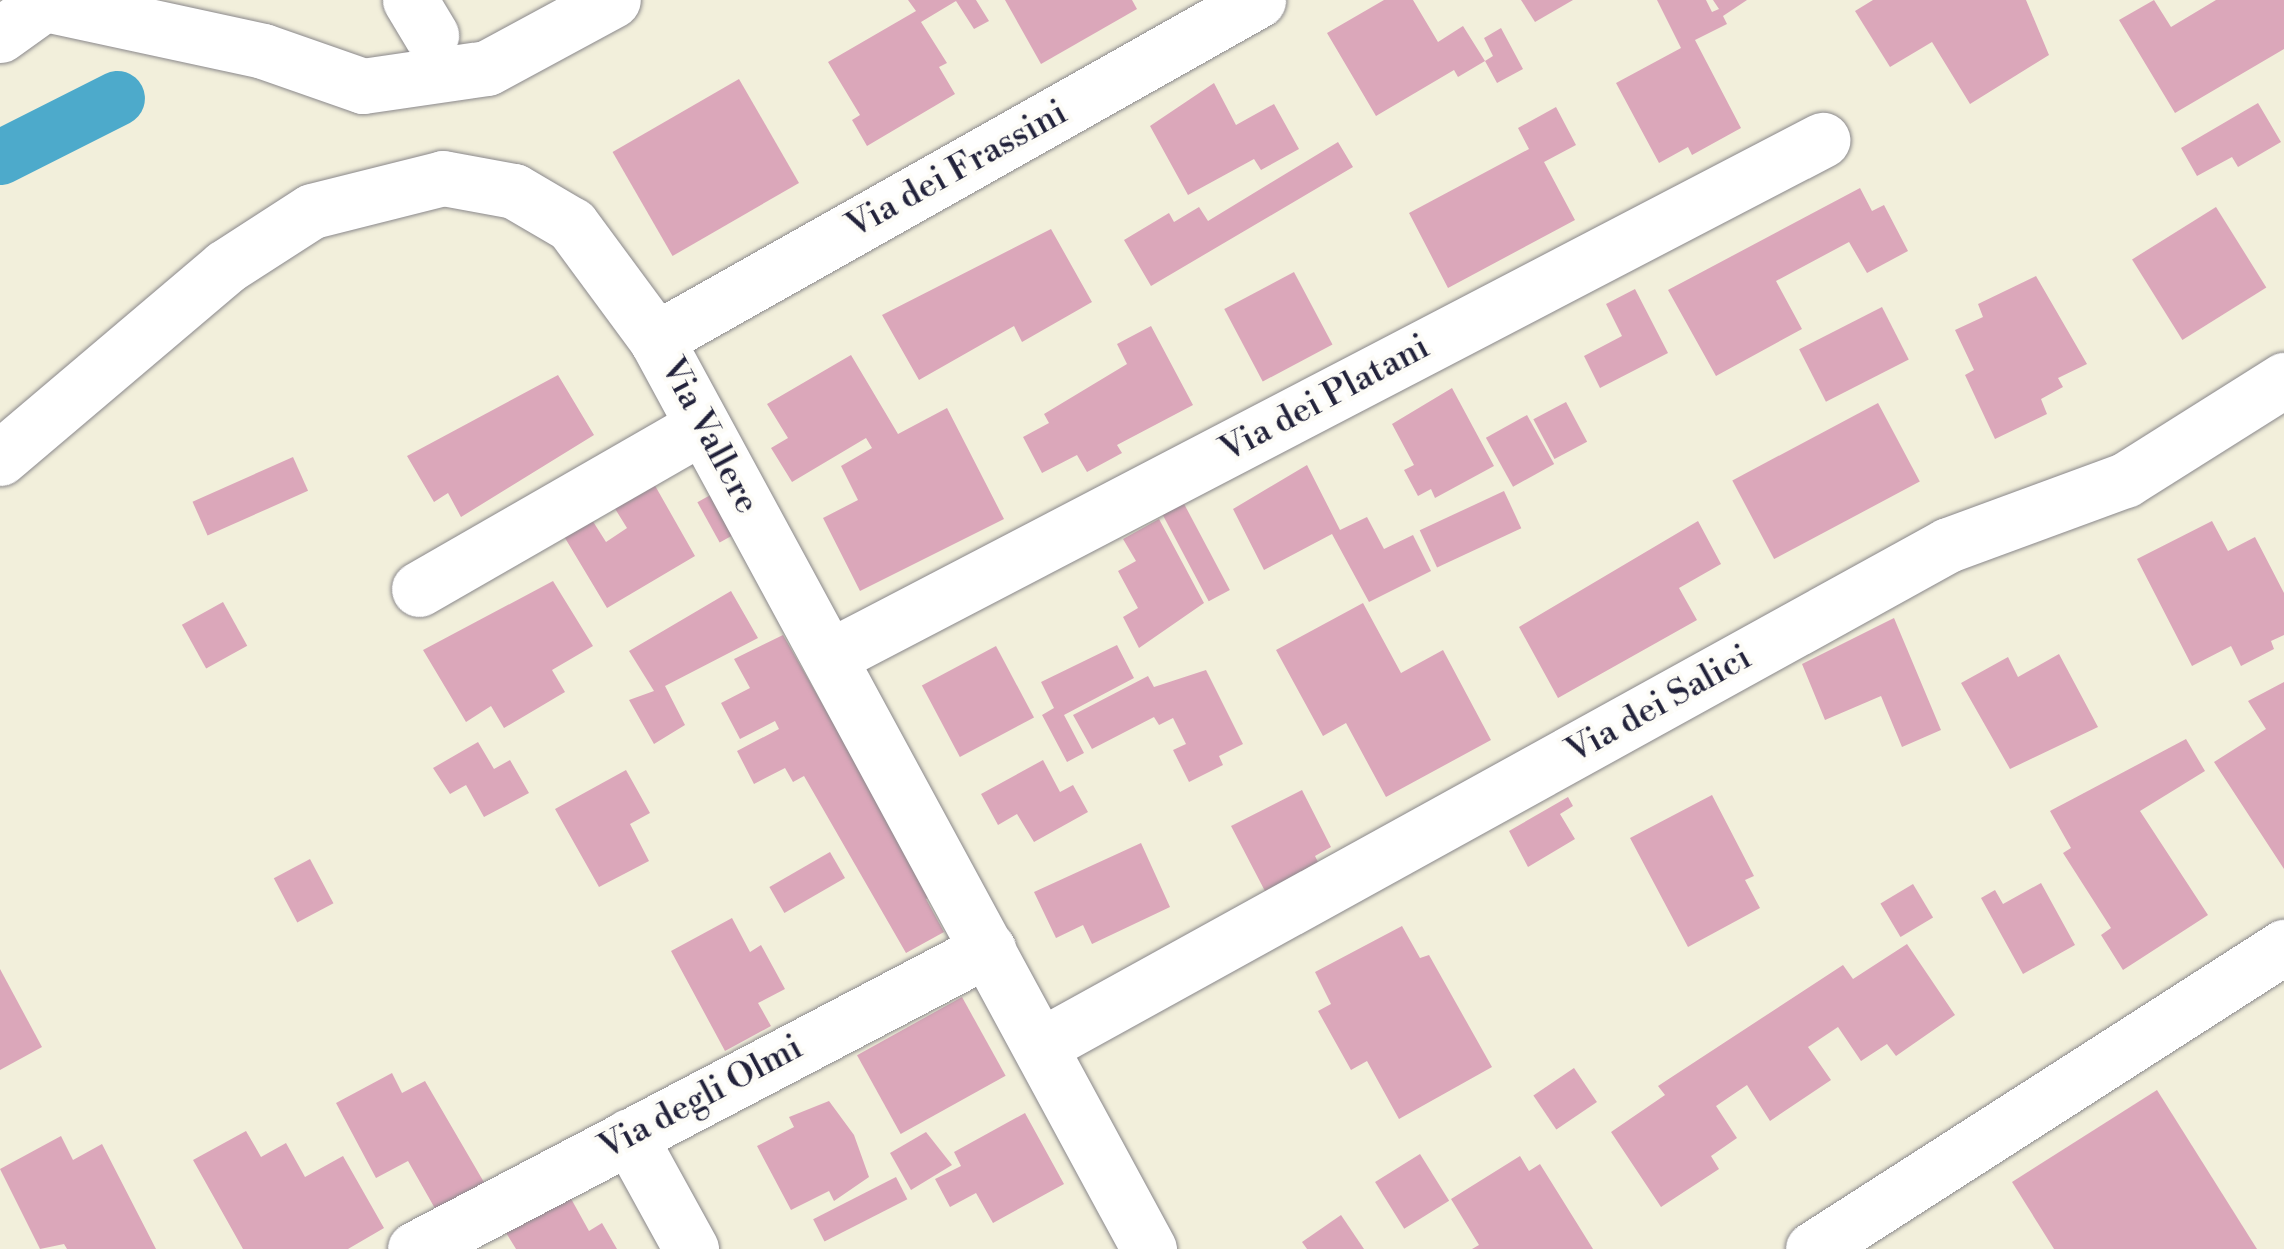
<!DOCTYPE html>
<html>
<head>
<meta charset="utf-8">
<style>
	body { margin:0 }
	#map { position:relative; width:2284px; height:1249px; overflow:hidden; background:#f2efdb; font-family:"Libre Bodoni",serif }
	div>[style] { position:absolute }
	.canal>* { height:55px; margin:-27.5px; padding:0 27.5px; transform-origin:27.5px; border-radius:27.5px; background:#4daacb }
	.building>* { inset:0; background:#dba7ba; transform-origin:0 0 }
	.roads { filter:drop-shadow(0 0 2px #8a888b) drop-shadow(0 0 2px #8a888b) }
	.minor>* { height:55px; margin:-27.5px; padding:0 27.5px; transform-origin:27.5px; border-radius:27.5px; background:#fff }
	.major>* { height:55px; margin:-27.5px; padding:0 27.5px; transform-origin:27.5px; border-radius:27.5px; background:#fff }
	span { translate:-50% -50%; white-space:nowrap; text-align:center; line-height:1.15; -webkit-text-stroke:8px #fdfcf7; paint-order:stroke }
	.street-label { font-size:35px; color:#22223b }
</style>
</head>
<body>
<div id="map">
	<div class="canal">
		<i style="left:0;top:157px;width:131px;rotate:-26.8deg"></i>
	</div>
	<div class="building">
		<i style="clip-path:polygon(908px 0,976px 0,989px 21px,974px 29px,956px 1px,921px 22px,947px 63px,939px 67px,955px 94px,867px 146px,852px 120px,860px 115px,828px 62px,916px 11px)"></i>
		<i style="clip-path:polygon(1005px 0,1132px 0,1137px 9px,1041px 64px)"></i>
		<i style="clip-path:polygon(1384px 0,1413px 0,1438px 42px,1463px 26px,1485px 61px,1493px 56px,1484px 38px,1501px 28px,1523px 69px,1497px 83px,1485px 61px,1458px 77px,1454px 70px,1376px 116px,1327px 33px)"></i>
		<i style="clip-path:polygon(1521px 0,1573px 0,1535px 22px)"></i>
		<i style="clip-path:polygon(1657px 0,1706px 0,1712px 12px,1719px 9px,1713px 0,1747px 0,1723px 16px,1727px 24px,1695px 40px,1741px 128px,1692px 155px,1688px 147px,1659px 163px,1616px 83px,1681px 48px)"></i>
		<i style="clip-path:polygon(1873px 0,2026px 0,2049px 55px,1970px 104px,1932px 42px,1890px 67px,1855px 11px)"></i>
		<i style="clip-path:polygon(2154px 0,2171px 27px,2216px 0,2284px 0,2284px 49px,2175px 113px,2119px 20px)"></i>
		<i style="left:739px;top:79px;width:120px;height:146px;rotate:60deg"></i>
		<i style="clip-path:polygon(1214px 83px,1236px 125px,1274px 104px,1299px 149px,1261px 170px,1254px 159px,1188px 195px,1150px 126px)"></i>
		<i style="clip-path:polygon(2258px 103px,2281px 142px,2238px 167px,2232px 157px,2197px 176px,2181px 148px)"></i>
		<i style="clip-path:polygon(1556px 107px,1576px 145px,1544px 162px,1575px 220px,1448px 288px,1409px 213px,1529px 149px,1518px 128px)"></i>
		<i style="clip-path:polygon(1338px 142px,1353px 167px,1151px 286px,1124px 240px,1169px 213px,1174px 222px,1199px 207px,1208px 221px)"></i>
		<i style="clip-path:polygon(1860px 188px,1872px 211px,1884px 205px,1908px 251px,1867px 273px,1849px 242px,1776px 281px,1802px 329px,1716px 376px,1668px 290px)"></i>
		<i style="left:2216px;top:207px;width:95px;height:99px;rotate:58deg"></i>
		<i style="clip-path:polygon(1051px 229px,1092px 302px,1022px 342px,1014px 326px,919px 380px,882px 315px)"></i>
		<i style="left:1294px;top:272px;width:82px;height:79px;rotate:62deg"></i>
		<i style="clip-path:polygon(2036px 276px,2087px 364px,2058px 378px,2063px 387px,2041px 399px,2047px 414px,1995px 439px,1965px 375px,1974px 370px,1955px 330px,1983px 317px,1978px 304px)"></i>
		<i style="clip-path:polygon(1635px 289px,1668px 353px,1600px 388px,1584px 356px,1622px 336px,1606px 304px)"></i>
		<i style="left:1882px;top:307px;width:59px;height:93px;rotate:63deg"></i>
		<i style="clip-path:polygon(1151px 326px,1193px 405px,1117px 445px,1122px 453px,1087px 472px,1077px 455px,1042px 473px,1023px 437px,1049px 423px,1044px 414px,1127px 364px,1117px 344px)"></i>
		<i style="clip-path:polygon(851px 355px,898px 434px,947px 408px,1004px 519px,860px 591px,823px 518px,858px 500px,841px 466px,872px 448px,866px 438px,792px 482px,771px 448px,788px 438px,767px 404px)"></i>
		<i style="clip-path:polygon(558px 375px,594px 435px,461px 517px,448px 493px,434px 502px,407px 456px)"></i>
		<i style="clip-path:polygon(1452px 388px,1494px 466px,1435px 498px,1431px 489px,1418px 496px,1404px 470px,1414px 465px,1392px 424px)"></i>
		<i style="left:1566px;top:402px;width:45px;height:37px;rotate:62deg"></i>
		<i style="left:1878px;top:403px;width:89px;height:165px;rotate:62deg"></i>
		<i style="left:1527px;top:415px;width:56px;height:47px;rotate:61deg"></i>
		<i style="left:293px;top:457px;width:37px;height:110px;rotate:66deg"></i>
		<i style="clip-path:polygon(1307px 465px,1340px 530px,1367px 517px,1384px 549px,1413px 535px,1431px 571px,1369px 602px,1332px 534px,1264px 570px,1233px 509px)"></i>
		<i style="clip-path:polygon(649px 475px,695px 556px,607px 608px,559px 528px,587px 512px,606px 542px,627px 528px,609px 499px)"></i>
		<i style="left:1504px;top:491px;width:41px;height:93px;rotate:65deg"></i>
		<i style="left:714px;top:493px;width:46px;height:19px;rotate:61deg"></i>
		<i style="left:1182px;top:500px;width:102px;height:24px;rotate:62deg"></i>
		<i style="clip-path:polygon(1159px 519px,1204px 603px,1139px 648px,1123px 617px,1138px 608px,1118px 571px,1136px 561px,1123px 539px)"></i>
		<i style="clip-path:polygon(1698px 521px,1721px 564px,1679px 588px,1697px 620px,1558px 698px,1519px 627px)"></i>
		<i style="clip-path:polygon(2212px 521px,2228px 551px,2255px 537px,2284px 593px,2284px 635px,2271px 641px,2274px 649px,2241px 666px,2231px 646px,2192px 666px,2137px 559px)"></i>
		<i style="clip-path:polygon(553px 581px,593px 646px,552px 670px,565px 692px,504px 728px,491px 706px,466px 722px,423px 650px)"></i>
		<i style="clip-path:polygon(731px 591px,758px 638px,665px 686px,685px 725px,654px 744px,629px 700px,654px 691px,629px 651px)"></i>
		<i style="left:223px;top:602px;width:50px;height:47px;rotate:61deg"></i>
		<i style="clip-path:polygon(1363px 603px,1401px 673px,1443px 650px,1491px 740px,1386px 797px,1346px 723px,1323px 736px,1276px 650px)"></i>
		<i style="clip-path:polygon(1894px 618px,1941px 730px,1902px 747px,1881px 696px,1825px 720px,1802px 664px)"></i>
		<i style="clip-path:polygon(783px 635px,932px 896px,926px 899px,944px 932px,906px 953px,804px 776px,793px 782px,785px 768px,754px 784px,737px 751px,779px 729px,775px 721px,740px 739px,721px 703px,750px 688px,734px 659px)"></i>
		<i style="clip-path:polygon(1117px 645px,1134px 678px,1064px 715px,1084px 753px,1067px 762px,1042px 715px,1054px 708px,1041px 682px)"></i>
		<i style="left:996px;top:646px;width:81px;height:84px;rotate:62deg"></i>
		<i style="clip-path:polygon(2059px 654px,2098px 727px,2010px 769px,1961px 683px,2008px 657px,2018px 677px)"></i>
		<i style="clip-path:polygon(1206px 670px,1243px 744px,1219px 756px,1223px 765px,1189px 782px,1173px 750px,1186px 744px,1173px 718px,1159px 725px,1154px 717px,1092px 749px,1073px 715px,1148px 676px,1154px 687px)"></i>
		<i style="clip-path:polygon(2284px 682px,2284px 869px,2214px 762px,2266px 729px,2248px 701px)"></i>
		<i style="clip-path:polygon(2186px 739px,2205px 771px,2140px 811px,2208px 915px,2123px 970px,2101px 935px,2111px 928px,2063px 853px,2071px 848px,2050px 811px)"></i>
		<i style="clip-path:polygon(478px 742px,494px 769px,510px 760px,529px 793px,484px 817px,466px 785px,450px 794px,433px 768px)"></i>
		<i style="clip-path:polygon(1043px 760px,1060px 792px,1073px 785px,1088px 812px,1034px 842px,1017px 814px,998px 825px,981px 794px)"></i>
		<i style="clip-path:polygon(626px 770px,650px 813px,630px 824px,649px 861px,599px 887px,555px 809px)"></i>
		<i style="clip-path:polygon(1302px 790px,1331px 847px,1315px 856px,1320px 866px,1266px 893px,1231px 826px)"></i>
		<i style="clip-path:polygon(1712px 795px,1754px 876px,1745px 880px,1760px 908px,1688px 947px,1630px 838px)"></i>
		<i style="clip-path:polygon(1568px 797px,1573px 806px,1560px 814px,1575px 839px,1528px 867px,1509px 831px)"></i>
		<i style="clip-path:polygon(1141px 843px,1170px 907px,1092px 944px,1083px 925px,1056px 938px,1034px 892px)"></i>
		<i style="left:830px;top:852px;width:30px;height:70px;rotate:60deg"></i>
		<i style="left:310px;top:859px;width:50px;height:41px;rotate:62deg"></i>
		<i style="clip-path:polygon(2041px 883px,2075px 945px,2023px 974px,1981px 898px,1995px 890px,2003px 904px)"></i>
		<i style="left:1913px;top:884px;width:39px;height:38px;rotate:59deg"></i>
		<i style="clip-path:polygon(732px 918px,750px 952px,761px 945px,785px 989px,758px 1003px,771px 1026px,725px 1051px,671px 951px)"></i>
		<i style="clip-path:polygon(1402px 926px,1420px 958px,1429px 955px,1492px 1067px,1399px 1119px,1367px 1061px,1351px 1070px,1318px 1011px,1331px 1004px,1315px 972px)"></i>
		<i style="clip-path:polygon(1907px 944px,1955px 1015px,1896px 1056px,1887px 1044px,1861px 1061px,1838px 1027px,1808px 1047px,1831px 1080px,1770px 1121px,1747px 1085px,1716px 1106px,1737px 1138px,1711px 1156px,1719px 1169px,1661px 1207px,1611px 1132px,1665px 1095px,1658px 1086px,1843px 965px,1853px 979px)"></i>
		<i style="clip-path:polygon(0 969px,42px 1047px,0 1070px)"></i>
		<i style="left:962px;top:997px;width:90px;height:120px;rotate:61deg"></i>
		<i style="left:1574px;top:1068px;width:41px;height:49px;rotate:56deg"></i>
		<i style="clip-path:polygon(392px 1073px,402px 1093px,425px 1081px,485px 1184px,437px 1212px,408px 1161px,376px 1178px,336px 1103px)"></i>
		<i style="clip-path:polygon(2157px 1090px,2257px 1249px,2054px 1249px,2012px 1182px)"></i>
		<i style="clip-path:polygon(829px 1101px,854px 1135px,869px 1177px,834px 1201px,829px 1191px,791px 1210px,757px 1146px,794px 1127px,789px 1117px)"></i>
		<i style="clip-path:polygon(1025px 1113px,1064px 1184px,993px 1223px,976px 1193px,950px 1207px,935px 1179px,961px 1166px,954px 1152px)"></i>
		<i style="clip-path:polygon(246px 1131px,261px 1157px,286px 1143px,305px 1177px,343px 1156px,384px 1228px,348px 1249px,243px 1249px,193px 1160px)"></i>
		<i style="clip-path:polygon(926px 1132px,952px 1165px,911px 1190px,890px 1153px)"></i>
		<i style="clip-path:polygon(61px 1136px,73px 1160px,102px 1144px,156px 1249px,67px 1249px,64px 1244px,40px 1249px,0 1169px)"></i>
		<i style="left:1420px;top:1154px;width:55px;height:53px;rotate:58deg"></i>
		<i style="clip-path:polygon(1520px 1156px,1529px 1171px,1540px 1164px,1593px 1249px,1472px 1249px,1479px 1245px,1451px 1199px)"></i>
		<i style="left:896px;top:1177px;width:25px;height:93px;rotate:63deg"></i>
		<i style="clip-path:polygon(569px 1195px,589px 1231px,602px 1223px,617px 1249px,516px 1249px,505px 1231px)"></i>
		<i style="clip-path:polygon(1341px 1215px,1364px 1249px,1307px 1249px,1302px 1242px)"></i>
	</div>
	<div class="roads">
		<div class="minor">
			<i style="left:410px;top:0;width:41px;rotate:59deg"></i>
			<i style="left:656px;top:339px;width:691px;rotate:-29.38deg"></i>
			<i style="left:0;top:458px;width:295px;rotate:-40.3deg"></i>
			<i style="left:225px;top:267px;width:103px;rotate:-32.8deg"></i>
			<i style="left:312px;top:211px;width:135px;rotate:-14.1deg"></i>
			<i style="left:443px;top:178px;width:72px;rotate:10.4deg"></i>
			<i style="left:514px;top:191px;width:67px;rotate:30.4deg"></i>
			<i style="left:572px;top:225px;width:142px;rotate:53.6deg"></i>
			<i style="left:656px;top:339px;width:1035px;rotate:61.55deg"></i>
			<i style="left:419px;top:589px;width:327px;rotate:-29.9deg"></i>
			<i style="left:829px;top:657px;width:1120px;rotate:-27.5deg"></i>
			<i style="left:1040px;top:1046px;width:1037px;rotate:-28.89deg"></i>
			<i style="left:1948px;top:545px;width:189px;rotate:-20.2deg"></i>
			<i style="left:2125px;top:480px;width:188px;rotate:-32.2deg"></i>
			<i style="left:629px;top:1136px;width:129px;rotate:61.2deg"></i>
			<i style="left:415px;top:1249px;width:647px;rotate:-27.63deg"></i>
			<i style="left:1813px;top:1249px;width:560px;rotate:-32.67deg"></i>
		</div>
		<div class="major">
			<i style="left:46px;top:4px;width:222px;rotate:12.2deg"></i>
			<i style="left:263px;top:51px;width:106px;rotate:19.3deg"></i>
			<i style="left:363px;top:86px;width:125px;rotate:-8.3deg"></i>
			<i style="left:487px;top:68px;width:143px;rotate:-28.4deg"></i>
			<i style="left:0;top:35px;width:60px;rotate:-35.5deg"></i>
		</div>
	</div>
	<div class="street-label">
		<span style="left:957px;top:170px;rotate:-29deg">Via dei Frassini</span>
		<span style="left:1325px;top:399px;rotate:-28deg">Via dei Platani</span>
		<span style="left:709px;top:436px;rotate:62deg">Via Vallere</span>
		<span style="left:1659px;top:705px;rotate:-29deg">Via dei Salici</span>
		<span style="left:701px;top:1098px;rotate:-28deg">Via degli Olmi</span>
	</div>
</div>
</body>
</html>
